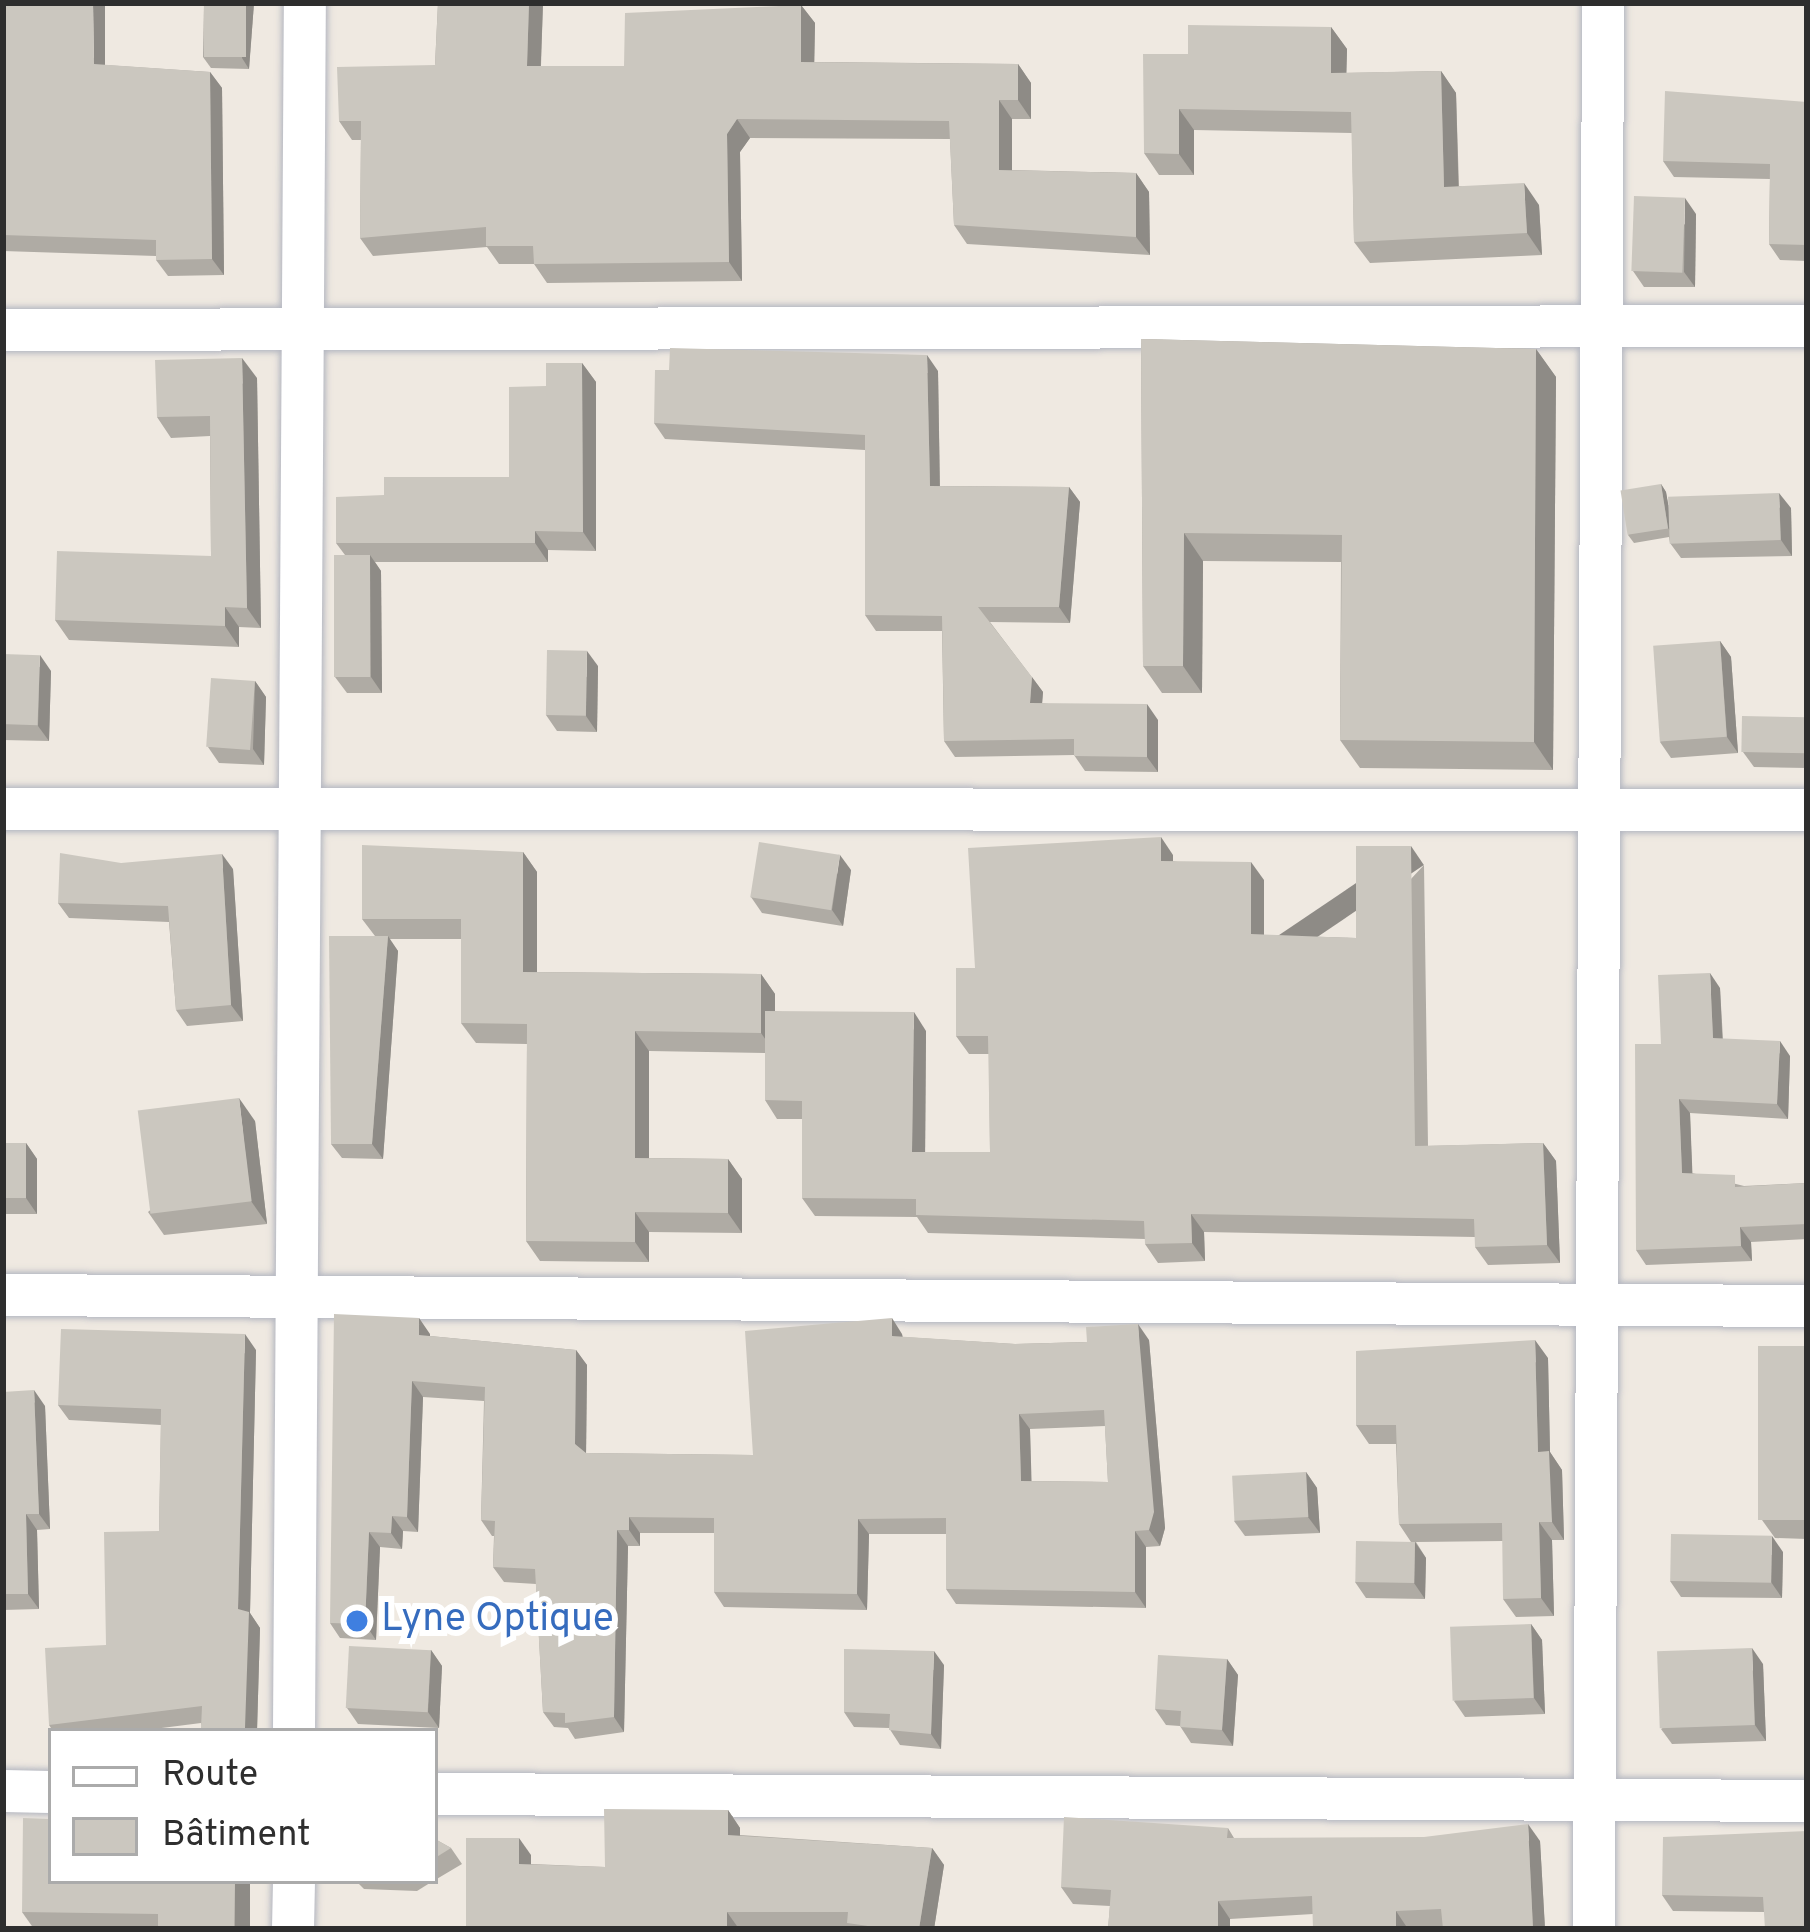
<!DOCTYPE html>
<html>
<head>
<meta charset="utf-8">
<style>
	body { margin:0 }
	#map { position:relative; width:1810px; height:1932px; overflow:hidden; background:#efe9e1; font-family:Overpass,sans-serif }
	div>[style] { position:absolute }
	.roads { filter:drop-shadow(0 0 3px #b4b7c1) drop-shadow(0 0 3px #b4b7c1) }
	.minor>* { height:42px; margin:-21px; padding:0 21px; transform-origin:21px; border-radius:21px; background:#fff }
	.wall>* { inset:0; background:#afaba4 }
	.shaded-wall>* { inset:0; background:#8e8b86; transform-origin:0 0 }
	.building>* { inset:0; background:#cbc7bf; transform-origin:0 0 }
	.dots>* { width:33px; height:33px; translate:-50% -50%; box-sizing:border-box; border:6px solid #fff; border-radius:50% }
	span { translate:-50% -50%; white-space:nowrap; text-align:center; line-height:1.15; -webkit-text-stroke:12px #fff; paint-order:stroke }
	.shop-label { font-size:39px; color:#366cbe }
	.left { translate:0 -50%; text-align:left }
	.frame { position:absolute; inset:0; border:6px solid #2e2e2e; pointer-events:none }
	.legend { position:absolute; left:48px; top:1728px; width:390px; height:156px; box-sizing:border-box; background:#fff; border:3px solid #ababab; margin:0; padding:15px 21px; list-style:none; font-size:36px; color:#2e2e2e }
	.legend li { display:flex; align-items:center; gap:24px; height:60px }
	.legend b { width:60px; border:3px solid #ababab }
</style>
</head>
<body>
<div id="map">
	<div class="roads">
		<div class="minor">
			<i style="left:3px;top:330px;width:1804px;rotate:-0.13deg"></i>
			<i style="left:3px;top:809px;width:1804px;rotate:0.03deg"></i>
			<i style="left:3px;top:1295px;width:1804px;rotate:0.35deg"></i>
			<i style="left:294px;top:1731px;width:1728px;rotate:-89.64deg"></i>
			<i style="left:3px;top:1791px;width:48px;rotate:1.2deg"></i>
			<i style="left:435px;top:1794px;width:1372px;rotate:0.29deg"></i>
			<i style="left:293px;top:1929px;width:48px;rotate:-88.8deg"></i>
			<i style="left:1594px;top:1929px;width:1926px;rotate:-89.73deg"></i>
		</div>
	</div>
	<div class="wall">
		<i style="clip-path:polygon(3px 3px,105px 65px,210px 72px,222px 88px,224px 275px,168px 276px,156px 260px,156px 256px,3px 251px)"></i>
		<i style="clip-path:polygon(204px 3px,254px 3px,249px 69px,211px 68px,203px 57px)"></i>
		<i style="clip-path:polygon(438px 3px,543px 3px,541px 66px,624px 66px,801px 5px,815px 23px,814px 62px,1018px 64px,1031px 83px,1031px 119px,1012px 119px,1012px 170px,1136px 173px,1149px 192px,1150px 255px,967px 244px,954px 225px,950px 139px,750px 138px,740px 152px,742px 281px,547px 283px,534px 264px,499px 264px,487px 247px,373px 256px,360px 238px,361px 140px,352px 140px,339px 121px,435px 65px)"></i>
		<i style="clip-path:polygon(1331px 27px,1347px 49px,1346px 73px,1441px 71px,1456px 93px,1459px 186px,1539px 205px,1542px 255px,1370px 263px,1354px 242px,1352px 133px,1194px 130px,1194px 175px,1159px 175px,1144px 153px,1188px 54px)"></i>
		<i style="clip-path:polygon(1807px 102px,1807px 261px,1780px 260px,1769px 244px,1770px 179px,1674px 177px,1663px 161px)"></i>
		<i style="clip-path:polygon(1696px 214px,1695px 287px,1644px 287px,1633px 271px)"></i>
		<i style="clip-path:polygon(1141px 339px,1536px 349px,1556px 377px,1553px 770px,1360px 768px,1340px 740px,1341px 562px,1203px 561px,1202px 693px,1162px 693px,1143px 666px)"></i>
		<i style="clip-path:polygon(582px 363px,596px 382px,596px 551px,548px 550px,548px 562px,375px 562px,381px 571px,382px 693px,347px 693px,335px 677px,345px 555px,336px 543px,384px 495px,509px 477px,546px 386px)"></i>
		<i style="clip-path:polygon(938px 371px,940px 486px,1069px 487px,1080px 502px,1070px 623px,990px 622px,1043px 692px,1042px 703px,1158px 720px,1158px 772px,1085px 771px,1074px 755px,955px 757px,944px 741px,942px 631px,876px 631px,865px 615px,865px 450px,665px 439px,654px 423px)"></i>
		<i style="clip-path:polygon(257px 378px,261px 628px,239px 627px,239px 647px,69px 640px,55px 620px,211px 556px,210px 436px,171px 438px,157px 417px)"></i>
		<i style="clip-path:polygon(1661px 484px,1666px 492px,1668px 505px,1791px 508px,1792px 556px,1681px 558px,1670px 543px,1669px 537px,1634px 543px,1628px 535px)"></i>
		<i style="clip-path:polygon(1720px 641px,1731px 657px,1738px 753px,1671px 758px,1660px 742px)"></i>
		<i style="clip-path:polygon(3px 654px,51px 671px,49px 741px,3px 740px)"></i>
		<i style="clip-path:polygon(598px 666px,597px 732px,557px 731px,546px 715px)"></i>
		<i style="clip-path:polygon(255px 681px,266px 697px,264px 765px,219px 763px,208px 747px)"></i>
		<i style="clip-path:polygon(1807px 717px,1807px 768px,1754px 767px,1743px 752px)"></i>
		<i style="clip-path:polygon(523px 852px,537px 872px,537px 972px,761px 974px,775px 994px,775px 1011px,926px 1031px,925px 1152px,990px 1152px,989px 1054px,969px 1054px,956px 1036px,975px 968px,1173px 855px,1173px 861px,1264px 880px,1264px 935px,1356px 938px,1424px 865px,1428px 1146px,1543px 1143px,1556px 1161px,1560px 1263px,1488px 1265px,1475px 1247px,1475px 1237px,1204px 1232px,1205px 1261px,1158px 1263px,1145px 1244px,1145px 1239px,928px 1233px,917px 1217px,815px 1216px,802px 1198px,802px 1119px,777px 1119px,765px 1100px,765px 1053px,649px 1051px,649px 1158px,728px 1159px,742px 1179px,742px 1233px,649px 1232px,649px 1262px,540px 1261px,526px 1241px,527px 1044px,476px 1043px,461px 1023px,461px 939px,389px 939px,398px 951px,383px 1159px,342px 1158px,331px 1144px,375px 936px,362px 919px)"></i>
		<i style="clip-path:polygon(121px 863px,233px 869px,243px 1021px,187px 1026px,176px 1010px,169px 922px,69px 918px,58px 903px)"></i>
		<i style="clip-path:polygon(851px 870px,843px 926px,762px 913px,751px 897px)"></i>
		<i style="clip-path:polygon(1720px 988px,1723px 1039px,1790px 1056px,1788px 1119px,1690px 1113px,1692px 1173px,1744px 1186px,1807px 1183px,1807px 1239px,1751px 1242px,1752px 1261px,1646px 1265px,1636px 1250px,1661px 1044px)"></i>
		<i style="clip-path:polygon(255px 1121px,267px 1224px,164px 1235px,148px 1212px)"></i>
		<i style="clip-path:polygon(3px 1143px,26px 1143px,37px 1159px,37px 1214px,3px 1214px)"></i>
		<i style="clip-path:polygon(evenodd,419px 1318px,430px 1336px,576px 1350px,587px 1365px,586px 1453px,753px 1455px,902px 1334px,903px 1337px,1015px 1344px,1149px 1340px,1165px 1528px,1160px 1546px,1146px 1547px,1146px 1608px,956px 1604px,946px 1589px,946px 1534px,869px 1534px,867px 1610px,724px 1607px,714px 1592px,714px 1533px,640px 1533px,640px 1546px,628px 1546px,624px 1732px,575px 1739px,568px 1728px,554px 1727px,543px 1712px,536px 1584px,504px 1582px,493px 1567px,494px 1536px,492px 1536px,481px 1520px,484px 1401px,423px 1397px,418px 1532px,403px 1531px,402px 1549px,380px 1547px,376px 1640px,340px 1638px,330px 1623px,419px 1318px,1105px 1426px,1108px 1482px,1031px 1481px,1030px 1429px,1105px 1426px)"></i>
		<i style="clip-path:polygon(1807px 1346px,1807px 1539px,1775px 1538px,1762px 1520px)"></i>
		<i style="clip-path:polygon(256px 1350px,250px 1613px,260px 1628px,257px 1731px,203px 1731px,201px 1723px,138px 1731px,53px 1731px,49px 1725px,106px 1645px,159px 1531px,161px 1425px,69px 1420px,58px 1405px)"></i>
		<i style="clip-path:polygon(1548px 1358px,1550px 1452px,1562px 1470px,1564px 1540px,1552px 1540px,1554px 1616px,1516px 1617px,1503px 1599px,1503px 1541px,1416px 1542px,1426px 1558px,1425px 1599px,1366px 1598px,1355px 1582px,1411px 1542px,1399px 1524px,1396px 1444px,1369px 1444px,1356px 1425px)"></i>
		<i style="clip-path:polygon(3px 1392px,45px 1406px,50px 1529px,37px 1530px,39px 1609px,3px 1610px)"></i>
		<i style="clip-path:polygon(1306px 1472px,1317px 1488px,1320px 1533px,1245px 1536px,1234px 1521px)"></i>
		<i style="clip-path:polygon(1783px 1552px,1782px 1598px,1681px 1597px,1670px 1581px)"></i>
		<i style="clip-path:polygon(1531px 1624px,1542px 1640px,1545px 1714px,1465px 1717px,1454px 1701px)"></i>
		<i style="clip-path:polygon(431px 1650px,442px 1666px,439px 1728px,358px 1724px,347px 1708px)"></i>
		<i style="clip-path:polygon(1227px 1659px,1238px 1675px,1233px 1746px,1191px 1743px,1180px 1726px,1166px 1725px,1155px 1709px)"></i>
		<i style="clip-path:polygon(1763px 1664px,1766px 1741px,1672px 1744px,1661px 1729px)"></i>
		<i style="clip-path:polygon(944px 1665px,941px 1749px,900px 1745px,889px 1728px,854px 1727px,844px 1712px)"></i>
		<i style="clip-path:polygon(728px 1810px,740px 1828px,740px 1835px,932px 1848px,944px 1865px,934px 1929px,466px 1929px,531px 1855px,531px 1864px,605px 1867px)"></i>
		<i style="clip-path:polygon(1228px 1828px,1234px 1838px,1540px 1841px,1545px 1929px,1443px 1929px,1442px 1927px,1408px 1929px,1313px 1929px,1313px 1914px,1230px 1919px,1230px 1929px,1108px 1929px,1110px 1906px,1073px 1904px,1061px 1887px)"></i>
		<i style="clip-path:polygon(1807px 1831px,1764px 1912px,1673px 1911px,1662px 1895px)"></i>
		<i style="clip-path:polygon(435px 1839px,451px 1848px,462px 1864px,435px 1880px)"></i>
		<i style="clip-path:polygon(51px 1881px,250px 1881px,250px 1929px,34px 1929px,22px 1912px)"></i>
		<i style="clip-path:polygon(356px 1881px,433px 1881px,417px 1891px,364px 1889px)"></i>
	</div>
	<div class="shaded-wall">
		<i style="clip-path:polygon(93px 3px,105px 3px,105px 81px,94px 64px)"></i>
		<i style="clip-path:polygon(246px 3px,254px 3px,249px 69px,242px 58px)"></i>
		<i style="clip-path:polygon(529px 3px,543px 3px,540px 85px,527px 66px)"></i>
		<i style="clip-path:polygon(801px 5px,815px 23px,814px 80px,801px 62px)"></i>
		<i style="clip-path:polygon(1331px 27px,1347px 49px,1346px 95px,1331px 73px)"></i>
		<i style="clip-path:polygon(1018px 64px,1031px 83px,1031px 119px,1018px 100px)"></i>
		<i style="clip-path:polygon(1441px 71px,1456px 93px,1459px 208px,1444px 187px)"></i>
		<i style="clip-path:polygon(210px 72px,222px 88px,224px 275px,212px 259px)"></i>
		<i style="clip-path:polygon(999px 100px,1012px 119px,1012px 189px,999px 170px)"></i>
		<i style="clip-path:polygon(1179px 109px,1194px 130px,1194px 175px,1179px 154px)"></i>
		<i style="clip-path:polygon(737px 119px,750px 138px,740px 152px,742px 281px,729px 262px,727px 134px)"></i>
		<i style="clip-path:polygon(1136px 173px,1149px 192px,1150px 255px,1136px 237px)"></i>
		<i style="clip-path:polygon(1524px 183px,1539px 205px,1542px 255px,1527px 233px)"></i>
		<i style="clip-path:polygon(1685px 198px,1696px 214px,1695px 287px,1684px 272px)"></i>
		<i style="clip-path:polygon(1536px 349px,1556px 377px,1553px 770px,1534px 742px)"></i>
		<i style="clip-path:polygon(927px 355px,938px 371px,940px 502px,930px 486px)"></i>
		<i style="clip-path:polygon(242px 358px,257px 378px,261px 628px,247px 608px)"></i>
		<i style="clip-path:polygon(582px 363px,596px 382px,596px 551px,583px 532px)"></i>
		<i style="clip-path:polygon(1661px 484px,1666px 492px,1674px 536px,1668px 528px)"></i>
		<i style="clip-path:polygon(1069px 487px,1080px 502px,1070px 623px,1059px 607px)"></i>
		<i style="clip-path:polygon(1779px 493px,1791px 508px,1792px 556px,1781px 540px)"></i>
		<i style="clip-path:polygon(535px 531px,548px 550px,548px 562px,535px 543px)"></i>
		<i style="clip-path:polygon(1184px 533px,1203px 561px,1202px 693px,1183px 666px)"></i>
		<i style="clip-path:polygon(370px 555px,381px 571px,382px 693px,371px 677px)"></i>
		<i style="clip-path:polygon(225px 607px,239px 627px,239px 647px,225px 626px)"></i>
		<i style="clip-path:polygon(1720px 641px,1731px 657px,1738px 753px,1727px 737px)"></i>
		<i style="clip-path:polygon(587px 651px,598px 666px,597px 732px,586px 716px)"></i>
		<i style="clip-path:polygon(40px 655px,51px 671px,49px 741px,38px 726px)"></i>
		<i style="clip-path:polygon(1032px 677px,1043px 692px,1041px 718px,1030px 703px)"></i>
		<i style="clip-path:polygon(255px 681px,266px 697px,264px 765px,253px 749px)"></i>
		<i style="clip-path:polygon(1147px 704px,1158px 720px,1158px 772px,1147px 757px)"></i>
		<i style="clip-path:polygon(1161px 837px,1173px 855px,1173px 879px,1161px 861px)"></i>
		<i style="left:1411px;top:846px;width:23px;height:300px;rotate:56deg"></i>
		<i style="clip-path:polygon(523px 852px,537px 872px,537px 992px,523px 972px)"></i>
		<i style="clip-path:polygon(222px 854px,233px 869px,243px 1021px,231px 1005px)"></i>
		<i style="clip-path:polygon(840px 855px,851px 870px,843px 926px,832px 910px)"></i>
		<i style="clip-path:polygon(1251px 862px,1264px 880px,1264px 953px,1251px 934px)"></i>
		<i style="clip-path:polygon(388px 936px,398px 951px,383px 1159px,372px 1144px)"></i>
		<i style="clip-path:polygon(1710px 973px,1720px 988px,1723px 1053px,1713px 1038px)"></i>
		<i style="clip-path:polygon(761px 974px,775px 994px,775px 1053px,761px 1033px)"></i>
		<i style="clip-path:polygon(914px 1012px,926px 1031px,925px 1170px,912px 1152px)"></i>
		<i style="clip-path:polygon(635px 1031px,649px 1051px,649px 1178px,635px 1158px)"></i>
		<i style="clip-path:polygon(1780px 1041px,1790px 1056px,1788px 1119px,1777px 1104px)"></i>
		<i style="clip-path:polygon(239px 1098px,255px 1121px,267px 1224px,251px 1201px)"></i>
		<i style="clip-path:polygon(1679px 1099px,1690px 1113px,1693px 1188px,1682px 1173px)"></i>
		<i style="clip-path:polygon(26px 1143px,37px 1159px,37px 1214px,26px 1198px)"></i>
		<i style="clip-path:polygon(1543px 1143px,1556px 1161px,1560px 1263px,1547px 1245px)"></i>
		<i style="clip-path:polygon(728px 1159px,742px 1179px,742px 1233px,728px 1213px)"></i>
		<i style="clip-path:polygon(635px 1212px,649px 1232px,649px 1262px,635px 1242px)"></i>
		<i style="clip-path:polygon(1191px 1214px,1204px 1232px,1205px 1261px,1192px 1243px)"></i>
		<i style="clip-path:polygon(1740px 1227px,1751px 1242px,1752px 1261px,1741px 1246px)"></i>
		<i style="clip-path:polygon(419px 1318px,430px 1334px,430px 1351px,419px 1335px)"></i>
		<i style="clip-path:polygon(892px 1318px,902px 1334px,903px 1352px,892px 1336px)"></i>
		<i style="clip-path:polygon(1138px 1324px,1149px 1340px,1165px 1528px,1160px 1546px,1149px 1530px)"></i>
		<i style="clip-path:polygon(245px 1334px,256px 1350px,250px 1613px,260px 1628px,257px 1731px,248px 1731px,245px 1728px,238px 1609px)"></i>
		<i style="clip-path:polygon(1535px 1340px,1548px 1358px,1550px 1452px,1562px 1470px,1564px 1540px,1552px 1522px,1538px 1452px)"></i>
		<i style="clip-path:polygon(576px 1350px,587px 1365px,586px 1459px,575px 1444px)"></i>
		<i style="clip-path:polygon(412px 1381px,423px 1397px,418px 1532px,407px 1517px)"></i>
		<i style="clip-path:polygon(34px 1390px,45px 1406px,50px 1529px,39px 1514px)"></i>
		<i style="clip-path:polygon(1019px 1414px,1030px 1429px,1032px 1496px,1021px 1481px)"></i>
		<i style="clip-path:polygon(1306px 1472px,1317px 1488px,1320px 1533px,1308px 1517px)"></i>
		<i style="clip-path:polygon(26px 1514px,37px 1530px,39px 1609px,28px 1594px)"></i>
		<i style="clip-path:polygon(392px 1516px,403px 1531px,402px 1549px,391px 1533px)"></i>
		<i style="clip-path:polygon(629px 1517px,640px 1533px,640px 1546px,629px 1530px)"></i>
		<i style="clip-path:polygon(858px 1519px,869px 1534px,867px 1610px,857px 1594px)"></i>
		<i style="clip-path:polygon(1539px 1522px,1552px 1540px,1554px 1616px,1541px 1598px)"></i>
		<i style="clip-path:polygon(617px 1530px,628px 1546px,624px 1732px,614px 1717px)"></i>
		<i style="clip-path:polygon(1135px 1531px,1146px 1547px,1146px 1608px,1135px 1592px)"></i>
		<i style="clip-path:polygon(369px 1532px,380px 1547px,376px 1640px,365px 1624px)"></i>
		<i style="clip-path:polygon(1772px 1536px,1783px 1552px,1782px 1598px,1771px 1582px)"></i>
		<i style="clip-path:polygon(1415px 1542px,1426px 1558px,1425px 1599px,1414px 1583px)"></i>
		<i style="clip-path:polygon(1531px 1624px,1542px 1640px,1545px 1714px,1534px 1698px)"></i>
		<i style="clip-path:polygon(1752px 1648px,1763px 1664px,1766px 1741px,1755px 1725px)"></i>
		<i style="clip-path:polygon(431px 1650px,442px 1666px,439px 1728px,428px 1712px)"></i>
		<i style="clip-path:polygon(934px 1651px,944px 1665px,941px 1749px,931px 1734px)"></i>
		<i style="clip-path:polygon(1227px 1659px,1238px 1675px,1233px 1746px,1222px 1730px)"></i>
		<i style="clip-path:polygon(728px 1810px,740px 1828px,740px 1852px,728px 1835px)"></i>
		<i style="clip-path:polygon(1528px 1824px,1540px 1841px,1545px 1929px,1533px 1929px)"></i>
		<i style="clip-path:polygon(519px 1838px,531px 1855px,531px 1881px,519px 1864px)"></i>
		<i style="clip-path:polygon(932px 1848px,944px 1865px,934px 1929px,919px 1929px)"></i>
		<i style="left:235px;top:1881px;width:15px;height:48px"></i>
		<i style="clip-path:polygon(1218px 1901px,1230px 1919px,1230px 1929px,1218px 1929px)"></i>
		<i style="clip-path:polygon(1396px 1911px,1408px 1929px,1396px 1929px)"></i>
		<i style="clip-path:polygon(727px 1912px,739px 1929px,727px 1929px)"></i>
	</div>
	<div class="building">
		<i style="clip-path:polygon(3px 3px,93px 3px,94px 64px,210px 72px,212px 259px,156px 260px,156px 240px,3px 235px)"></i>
		<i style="left:204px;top:3px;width:42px;height:54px"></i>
		<i style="clip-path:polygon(438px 3px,529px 3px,527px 66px,624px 66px,625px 13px,801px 5px,801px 62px,1018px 64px,1018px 100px,999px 100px,999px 170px,1136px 173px,1136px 237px,954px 225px,949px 121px,737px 119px,727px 134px,729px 262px,534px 264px,533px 246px,486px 246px,486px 227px,360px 238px,361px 121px,339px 121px,337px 67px,435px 65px)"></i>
		<i style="clip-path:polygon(1188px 25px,1331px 27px,1331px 73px,1441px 71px,1444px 187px,1524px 183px,1527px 233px,1354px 242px,1351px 112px,1179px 109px,1179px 154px,1144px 153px,1143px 54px,1188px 54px)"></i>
		<i style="clip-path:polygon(1665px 91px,1807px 102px,1807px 245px,1769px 244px,1770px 164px,1663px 161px)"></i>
		<i style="left:1634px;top:196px;width:51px;height:75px;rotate:2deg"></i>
		<i style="clip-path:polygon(1141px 339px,1536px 349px,1534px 742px,1340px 740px,1342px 535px,1184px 533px,1183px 666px,1143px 666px)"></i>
		<i style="clip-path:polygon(670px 348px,927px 355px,930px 486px,1069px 487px,1059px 607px,978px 607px,1032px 677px,1030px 703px,1147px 704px,1147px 757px,1074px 756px,1074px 739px,944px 741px,942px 616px,865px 615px,865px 435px,654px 423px,655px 370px,669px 370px)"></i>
		<i style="clip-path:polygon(242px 358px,247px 608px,225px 607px,225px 626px,55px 620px,57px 551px,211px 556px,210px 416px,157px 417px,155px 360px)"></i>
		<i style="clip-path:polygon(546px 363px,582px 363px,583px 532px,535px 531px,535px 543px,336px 543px,336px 497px,384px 495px,384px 477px,509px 477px,509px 387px,546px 386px)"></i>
		<i style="left:1661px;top:484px;width:45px;height:41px;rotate:81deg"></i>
		<i style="left:1779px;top:493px;width:47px;height:111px;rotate:88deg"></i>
		<i style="left:334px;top:555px;width:36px;height:122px"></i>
		<i style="left:1720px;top:641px;width:96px;height:67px;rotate:86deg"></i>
		<i style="left:547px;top:650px;width:40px;height:65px;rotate:1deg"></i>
		<i style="left:3px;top:654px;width:37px;height:70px;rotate:2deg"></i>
		<i style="left:211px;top:678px;width:44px;height:69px;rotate:4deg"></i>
		<i style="left:1742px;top:716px;width:65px;height:36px;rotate:1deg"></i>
		<i style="clip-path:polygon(1161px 837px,1161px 861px,1251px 862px,1251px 934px,1356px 938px,1356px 846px,1411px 846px,1415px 1146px,1543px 1143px,1547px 1245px,1475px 1247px,1474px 1219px,1191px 1214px,1192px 1243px,1145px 1244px,1144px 1221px,916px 1215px,916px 1199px,802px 1198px,802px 1101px,765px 1100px,765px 1011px,914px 1012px,912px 1152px,990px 1152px,988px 1036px,956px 1036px,956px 968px,975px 968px,968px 848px)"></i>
		<i style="left:759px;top:842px;width:82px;height:56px;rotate:9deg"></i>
		<i style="clip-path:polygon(362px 845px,523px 852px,523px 972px,761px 974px,761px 1033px,635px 1031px,635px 1158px,728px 1159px,728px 1213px,635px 1212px,635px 1242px,526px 1241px,527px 1024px,461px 1023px,461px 919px,362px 919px)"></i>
		<i style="clip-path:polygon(60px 853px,121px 863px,222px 854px,231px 1005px,176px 1010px,168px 906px,58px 903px)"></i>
		<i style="clip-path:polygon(329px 936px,388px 936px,372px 1144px,331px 1144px)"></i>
		<i style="clip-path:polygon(1710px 973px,1713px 1038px,1780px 1041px,1777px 1104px,1679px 1099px,1682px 1173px,1735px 1175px,1735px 1187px,1807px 1183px,1807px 1224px,1740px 1227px,1741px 1246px,1636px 1250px,1635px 1044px,1661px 1044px,1658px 975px)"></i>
		<i style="left:239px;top:1098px;width:104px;height:102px;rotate:83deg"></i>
		<i style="left:3px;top:1143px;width:23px;height:55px"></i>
		<i style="clip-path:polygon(evenodd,334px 1314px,419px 1318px,419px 1335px,576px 1350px,575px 1444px,586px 1453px,753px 1455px,745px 1331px,892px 1318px,892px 1336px,1015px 1344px,1087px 1342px,1086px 1327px,1138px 1324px,1154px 1512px,1149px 1530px,1135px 1531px,1135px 1592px,946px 1589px,946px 1518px,858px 1519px,857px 1594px,714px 1592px,714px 1518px,629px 1517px,629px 1530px,617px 1530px,614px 1717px,565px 1723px,565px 1713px,543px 1712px,535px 1569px,493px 1567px,495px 1521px,481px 1520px,485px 1387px,412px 1381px,407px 1517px,392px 1516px,391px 1533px,369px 1532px,365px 1624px,330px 1623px,334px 1314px,1104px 1410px,1108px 1482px,1021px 1481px,1019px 1414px,1104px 1410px)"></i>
		<i style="clip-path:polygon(61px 1329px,245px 1334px,238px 1609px,249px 1612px,245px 1728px,201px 1728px,202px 1706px,49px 1725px,45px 1648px,106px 1645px,104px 1532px,159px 1531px,161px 1409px,58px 1405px)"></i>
		<i style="clip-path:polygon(1535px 1340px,1538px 1452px,1549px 1451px,1552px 1522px,1539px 1522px,1541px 1598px,1503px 1599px,1502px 1523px,1399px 1524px,1396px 1425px,1356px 1425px,1356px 1351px)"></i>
		<i style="left:1807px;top:1346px;width:174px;height:49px;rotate:90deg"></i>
		<i style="clip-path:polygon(34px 1390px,39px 1514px,26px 1514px,28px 1594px,3px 1594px,3px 1392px)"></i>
		<i style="left:1306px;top:1472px;width:45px;height:74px;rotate:87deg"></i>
		<i style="left:1671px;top:1534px;width:101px;height:47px;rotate:1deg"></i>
		<i style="left:1356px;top:1541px;width:59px;height:41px;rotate:1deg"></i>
		<i style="left:1531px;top:1624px;width:74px;height:81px;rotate:88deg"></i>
		<i style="left:349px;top:1646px;width:82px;height:62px;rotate:3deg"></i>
		<i style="left:1752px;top:1648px;width:77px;height:95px;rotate:88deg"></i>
		<i style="clip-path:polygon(844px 1649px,934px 1651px,931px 1734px,889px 1730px,890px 1714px,844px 1712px)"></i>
		<i style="clip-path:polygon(1158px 1655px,1227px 1659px,1222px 1730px,1180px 1727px,1181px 1711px,1155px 1709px)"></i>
		<i style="clip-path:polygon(604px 1809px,728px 1810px,728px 1835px,932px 1848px,919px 1929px,890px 1929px,847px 1923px,848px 1912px,727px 1912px,727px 1929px,466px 1929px,466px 1838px,519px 1838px,519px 1864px,605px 1867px)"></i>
		<i style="clip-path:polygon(1064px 1817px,1228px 1828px,1227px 1838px,1424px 1837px,1528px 1824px,1533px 1929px,1443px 1929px,1441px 1909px,1396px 1911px,1396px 1929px,1313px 1929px,1312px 1896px,1218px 1901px,1218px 1929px,1108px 1929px,1111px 1890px,1061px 1887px)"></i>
		<i style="clip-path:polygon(23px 1818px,51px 1819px,51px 1881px,235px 1881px,234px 1929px,158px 1929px,158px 1914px,22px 1912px)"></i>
		<i style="clip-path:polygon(1807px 1831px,1807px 1929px,1765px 1929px,1763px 1897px,1662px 1895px,1663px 1837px)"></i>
		<i style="clip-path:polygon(435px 1839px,451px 1848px,435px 1858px)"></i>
	</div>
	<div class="dots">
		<i style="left:357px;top:1621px;background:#3f7fe0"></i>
	</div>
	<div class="shop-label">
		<span class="left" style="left:381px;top:1621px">Lyne Optique</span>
	</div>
	<div class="frame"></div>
	<ul class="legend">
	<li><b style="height:15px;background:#fff"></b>Route</li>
	<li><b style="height:33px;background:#cbc7bf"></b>Bâtiment</li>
	</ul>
</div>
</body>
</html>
